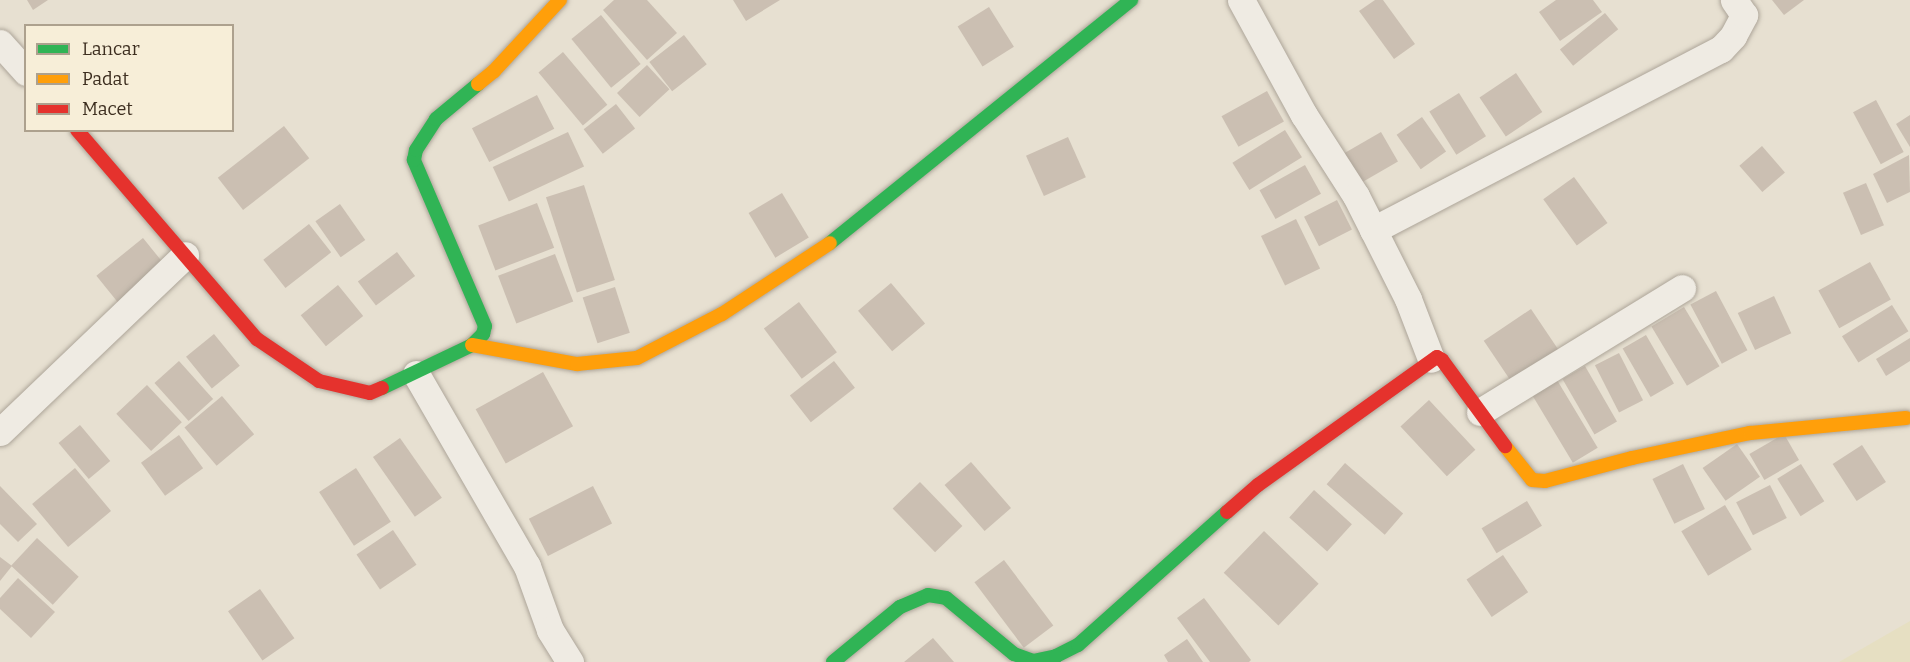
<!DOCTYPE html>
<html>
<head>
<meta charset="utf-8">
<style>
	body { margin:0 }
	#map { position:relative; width:1910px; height:662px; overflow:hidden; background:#e7e0d1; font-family:Bitter,serif }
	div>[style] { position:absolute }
	.farmland>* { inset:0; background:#e6dfc2 }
	.building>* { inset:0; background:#cbbfb2; transform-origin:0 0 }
	.roads { filter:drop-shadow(0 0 2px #ada599) drop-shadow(0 0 2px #ada599) }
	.street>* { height:27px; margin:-13.5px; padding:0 13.5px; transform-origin:13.5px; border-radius:13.5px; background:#efebe3 }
	.fast>* { height:14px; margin:-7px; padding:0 7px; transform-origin:7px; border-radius:7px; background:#30b455 }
	.slow>* { height:14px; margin:-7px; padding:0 7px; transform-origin:7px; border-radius:7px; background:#ff9f0a }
	.jam>* { height:14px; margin:-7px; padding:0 7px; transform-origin:7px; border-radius:7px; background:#e5322d }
	span { translate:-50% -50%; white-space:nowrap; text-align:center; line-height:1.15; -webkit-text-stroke:4.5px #f7eed8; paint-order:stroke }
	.legend { position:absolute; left:24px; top:24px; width:210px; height:108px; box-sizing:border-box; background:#f7eed8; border:2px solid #ada18e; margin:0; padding:8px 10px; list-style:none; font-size:18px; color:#3d2e20 }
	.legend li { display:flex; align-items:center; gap:12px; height:30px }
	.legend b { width:30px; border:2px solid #ada18e }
</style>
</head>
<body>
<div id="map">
	<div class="farmland">
		<i style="clip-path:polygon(1910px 621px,1910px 662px,1839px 662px)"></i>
	</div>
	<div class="building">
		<i style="clip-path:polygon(27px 0,48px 0,33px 10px)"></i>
		<i style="clip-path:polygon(614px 0,647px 0,677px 33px,647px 60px,603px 10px)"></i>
		<i style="clip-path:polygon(733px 0,780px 0,746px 21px)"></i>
		<i style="clip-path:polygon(1375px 0,1383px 0,1415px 44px,1394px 59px,1359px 11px)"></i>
		<i style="clip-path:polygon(1556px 0,1593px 0,1602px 12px,1560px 41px,1539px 12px)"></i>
		<i style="clip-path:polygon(1772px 0,1804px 0,1784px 15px)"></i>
		<i style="left:989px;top:7px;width:47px;height:37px;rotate:58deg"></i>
		<i style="left:1605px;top:13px;width:21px;height:58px;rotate:51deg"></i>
		<i style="left:601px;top:15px;width:63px;height:38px;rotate:51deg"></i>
		<i style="left:684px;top:35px;width:37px;height:44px;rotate:52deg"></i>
		<i style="left:563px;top:52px;width:69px;height:32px;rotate:50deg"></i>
		<i style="left:647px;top:65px;width:33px;height:41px;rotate:47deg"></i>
		<i style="left:1516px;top:73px;width:47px;height:44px;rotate:56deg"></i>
		<i style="left:1267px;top:91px;width:35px;height:52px;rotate:61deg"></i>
		<i style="left:1459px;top:93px;width:51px;height:35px;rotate:58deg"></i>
		<i style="left:537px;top:95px;width:38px;height:73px;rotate:63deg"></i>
		<i style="left:1876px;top:100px;width:59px;height:26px;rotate:62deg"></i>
		<i style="left:616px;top:104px;width:31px;height:41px;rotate:52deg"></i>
		<i style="clip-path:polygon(1910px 115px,1910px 147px,1896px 124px)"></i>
		<i style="left:1422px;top:117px;width:42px;height:31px;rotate:55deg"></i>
		<i style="left:284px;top:126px;width:41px;height:84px;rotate:52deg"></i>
		<i style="left:1285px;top:130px;width:32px;height:62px;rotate:58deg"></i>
		<i style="left:568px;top:132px;width:38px;height:83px;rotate:65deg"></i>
		<i style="left:1381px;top:132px;width:34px;height:46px;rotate:60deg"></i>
		<i style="left:1068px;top:137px;width:44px;height:46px;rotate:66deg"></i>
		<i style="left:1762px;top:146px;width:35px;height:30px;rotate:49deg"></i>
		<i style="clip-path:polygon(1909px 155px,1910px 192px,1887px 203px,1873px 174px)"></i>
		<i style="left:1305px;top:165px;width:33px;height:52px;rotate:61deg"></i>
		<i style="left:1574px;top:177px;width:57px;height:38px;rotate:54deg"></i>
		<i style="left:1866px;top:183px;width:46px;height:25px;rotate:67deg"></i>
		<i style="left:584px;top:185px;width:100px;height:40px;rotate:72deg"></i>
		<i style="left:782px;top:193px;width:52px;height:39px;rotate:59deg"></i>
		<i style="left:1337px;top:200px;width:33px;height:37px;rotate:63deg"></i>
		<i style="left:537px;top:203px;width:48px;height:63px;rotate:69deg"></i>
		<i style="left:340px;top:204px;width:44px;height:30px;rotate:55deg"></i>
		<i style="left:1296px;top:219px;width:55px;height:39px;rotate:64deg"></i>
		<i style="left:309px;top:224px;width:36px;height:58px;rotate:52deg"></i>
		<i style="left:143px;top:238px;width:35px;height:60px;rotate:51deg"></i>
		<i style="left:397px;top:252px;width:30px;height:49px;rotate:53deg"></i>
		<i style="left:555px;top:254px;width:51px;height:61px;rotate:69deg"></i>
		<i style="left:1870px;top:262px;width:43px;height:59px;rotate:61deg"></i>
		<i style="left:891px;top:283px;width:53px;height:43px;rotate:50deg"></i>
		<i style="left:338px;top:285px;width:40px;height:48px;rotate:51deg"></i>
		<i style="left:615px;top:287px;width:48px;height:34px;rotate:72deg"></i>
		<i style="left:1716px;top:291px;width:67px;height:29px;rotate:62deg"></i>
		<i style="left:1774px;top:296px;width:41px;height:40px;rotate:65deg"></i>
		<i style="left:799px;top:302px;width:63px;height:44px;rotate:53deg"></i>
		<i style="left:1892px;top:305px;width:31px;height:59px;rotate:58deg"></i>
		<i style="left:1684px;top:307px;width:69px;height:38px;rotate:59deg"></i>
		<i style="left:1531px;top:309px;width:59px;height:57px;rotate:56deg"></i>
		<i style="left:214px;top:334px;width:41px;height:36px;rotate:51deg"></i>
		<i style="left:1646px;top:335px;width:56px;height:27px;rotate:60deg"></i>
		<i style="clip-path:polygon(1910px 338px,1910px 361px,1886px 376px,1876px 359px)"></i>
		<i style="left:1619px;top:353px;width:53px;height:27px;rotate:63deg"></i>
		<i style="left:179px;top:361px;width:51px;height:33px;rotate:48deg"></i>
		<i style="left:834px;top:361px;width:34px;height:56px;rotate:52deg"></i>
		<i style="left:1585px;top:366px;width:64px;height:26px;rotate:60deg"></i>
		<i style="left:543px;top:372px;width:62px;height:77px;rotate:61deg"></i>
		<i style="left:1557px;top:380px;width:79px;height:29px;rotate:59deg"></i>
		<i style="left:147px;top:385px;width:51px;height:42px;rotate:47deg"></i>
		<i style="left:222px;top:396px;width:50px;height:49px;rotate:50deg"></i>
		<i style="left:1429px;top:400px;width:68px;height:39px;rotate:47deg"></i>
		<i style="left:80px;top:425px;width:47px;height:28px;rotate:50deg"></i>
		<i style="left:1784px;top:434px;width:30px;height:40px;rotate:60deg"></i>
		<i style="left:179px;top:435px;width:41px;height:47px;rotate:54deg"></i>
		<i style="left:400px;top:438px;width:73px;height:33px;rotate:55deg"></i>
		<i style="left:1737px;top:444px;width:40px;height:42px;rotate:55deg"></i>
		<i style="left:1862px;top:445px;width:44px;height:35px;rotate:57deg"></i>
		<i style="left:971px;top:462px;width:61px;height:35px;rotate:49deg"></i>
		<i style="left:1345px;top:463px;width:77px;height:28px;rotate:41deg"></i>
		<i style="left:1683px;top:464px;width:50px;height:34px;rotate:64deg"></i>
		<i style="left:1801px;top:464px;width:44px;height:28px;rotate:58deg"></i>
		<i style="left:75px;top:468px;width:56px;height:56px;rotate:50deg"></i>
		<i style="left:356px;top:468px;width:64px;height:44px;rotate:57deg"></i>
		<i style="left:920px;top:482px;width:61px;height:38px;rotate:46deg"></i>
		<i style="left:1770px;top:485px;width:37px;height:38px;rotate:63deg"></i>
		<i style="clip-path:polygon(0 486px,37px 524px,18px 542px,0 524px)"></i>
		<i style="left:593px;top:486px;width:42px;height:72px;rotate:63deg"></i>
		<i style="left:1314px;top:490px;width:51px;height:37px;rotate:42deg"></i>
		<i style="left:1527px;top:501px;width:29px;height:53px;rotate:59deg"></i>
		<i style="left:1725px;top:505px;width:52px;height:51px;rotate:59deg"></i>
		<i style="left:393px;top:530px;width:42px;height:44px;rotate:56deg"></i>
		<i style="left:1264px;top:531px;width:76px;height:58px;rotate:44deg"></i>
		<i style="left:37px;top:538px;width:57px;height:38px;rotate:43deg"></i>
		<i style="left:1503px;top:555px;width:45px;height:44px;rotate:56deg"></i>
		<i style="clip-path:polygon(0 557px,12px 566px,0 581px)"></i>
		<i style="left:1004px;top:560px;width:82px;height:37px;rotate:53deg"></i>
		<i style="clip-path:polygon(18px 578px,55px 612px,31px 638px,0 609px,0 598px)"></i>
		<i style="left:260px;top:589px;width:60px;height:39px;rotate:55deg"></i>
		<i style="clip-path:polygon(1204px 598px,1251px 660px,1249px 662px,1210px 662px,1177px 618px)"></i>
		<i style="clip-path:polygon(933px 638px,954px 662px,904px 662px)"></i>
		<i style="clip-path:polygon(1187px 639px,1203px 662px,1168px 662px,1164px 655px)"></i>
	</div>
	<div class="roads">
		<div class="street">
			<i style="left:1241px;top:0;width:131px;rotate:61.3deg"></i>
			<i style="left:1304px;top:115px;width:96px;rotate:57.3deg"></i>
			<i style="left:1356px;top:196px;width:115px;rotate:63.2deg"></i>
			<i style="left:1408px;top:299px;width:64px;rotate:69deg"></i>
			<i style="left:0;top:43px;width:39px;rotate:48deg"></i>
			<i style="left:1373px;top:230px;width:392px;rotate:-27.5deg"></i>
			<i style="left:1721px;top:49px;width:18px;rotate:-47deg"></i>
			<i style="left:1733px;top:36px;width:24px;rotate:-62deg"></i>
			<i style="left:1744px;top:15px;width:18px;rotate:-124deg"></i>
			<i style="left:416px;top:374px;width:222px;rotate:60deg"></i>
			<i style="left:527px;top:566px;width:68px;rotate:70.2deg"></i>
			<i style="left:550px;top:630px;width:38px;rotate:58deg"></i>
			<i style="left:1480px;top:412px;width:237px;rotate:-31.5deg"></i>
			<i style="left:0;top:432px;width:256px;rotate:-43.7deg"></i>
		</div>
		<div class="fast">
			<i style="left:830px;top:243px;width:387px;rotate:-38.9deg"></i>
			<i style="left:382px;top:388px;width:100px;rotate:-25.5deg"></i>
			<i style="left:472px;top:345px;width:16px;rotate:-45deg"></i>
			<i style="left:483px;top:334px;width:8px;rotate:-76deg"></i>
			<i style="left:485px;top:326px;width:181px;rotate:-113.2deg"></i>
			<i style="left:414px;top:160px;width:10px;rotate:-79deg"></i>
			<i style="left:416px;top:150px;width:37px;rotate:-57deg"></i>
			<i style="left:436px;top:119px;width:55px;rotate:-39.8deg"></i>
			<i style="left:833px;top:662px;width:87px;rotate:-39.4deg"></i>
			<i style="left:900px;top:607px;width:30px;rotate:-23deg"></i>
			<i style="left:928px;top:595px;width:18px;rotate:9deg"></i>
			<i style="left:946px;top:598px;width:88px;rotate:39.5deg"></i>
			<i style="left:1014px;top:654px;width:20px;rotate:20deg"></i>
			<i style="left:1033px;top:661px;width:24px;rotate:-12deg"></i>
			<i style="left:1056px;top:656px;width:25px;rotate:-27deg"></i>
			<i style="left:1078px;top:645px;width:200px;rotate:-41.8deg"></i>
		</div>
		<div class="slow">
			<i style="left:478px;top:84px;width:21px;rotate:-39deg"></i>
			<i style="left:494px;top:71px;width:97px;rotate:-47.1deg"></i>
			<i style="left:472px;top:345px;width:107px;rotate:10.3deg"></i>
			<i style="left:577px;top:364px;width:60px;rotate:-5.7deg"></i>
			<i style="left:637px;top:358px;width:96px;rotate:-27.4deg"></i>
			<i style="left:722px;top:314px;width:129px;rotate:-33.3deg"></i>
			<i style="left:1505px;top:446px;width:43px;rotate:51.5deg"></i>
			<i style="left:1532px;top:480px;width:13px;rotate:4deg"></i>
			<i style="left:1545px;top:481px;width:90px;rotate:-14.8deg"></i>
			<i style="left:1632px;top:458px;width:121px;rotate:-12deg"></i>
			<i style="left:1750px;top:433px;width:157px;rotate:-5.5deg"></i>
		</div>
		<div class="jam">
			<i style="left:77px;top:130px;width:276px;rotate:49.3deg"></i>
			<i style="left:257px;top:339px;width:75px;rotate:34.1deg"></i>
			<i style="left:319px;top:381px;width:52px;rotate:13.2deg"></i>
			<i style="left:370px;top:393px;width:13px;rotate:-23deg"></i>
			<i style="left:1227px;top:512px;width:41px;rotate:-41.1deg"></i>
			<i style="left:1258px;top:485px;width:220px;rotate:-35.6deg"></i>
			<i style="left:1437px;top:357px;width:6px;rotate:31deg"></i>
			<i style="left:1442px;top:360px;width:107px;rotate:53.8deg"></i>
		</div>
	</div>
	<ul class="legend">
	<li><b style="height:8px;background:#30b455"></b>Lancar</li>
	<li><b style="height:8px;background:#ff9f0a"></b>Padat</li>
	<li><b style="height:8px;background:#e5322d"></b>Macet</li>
	</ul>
</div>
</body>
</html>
